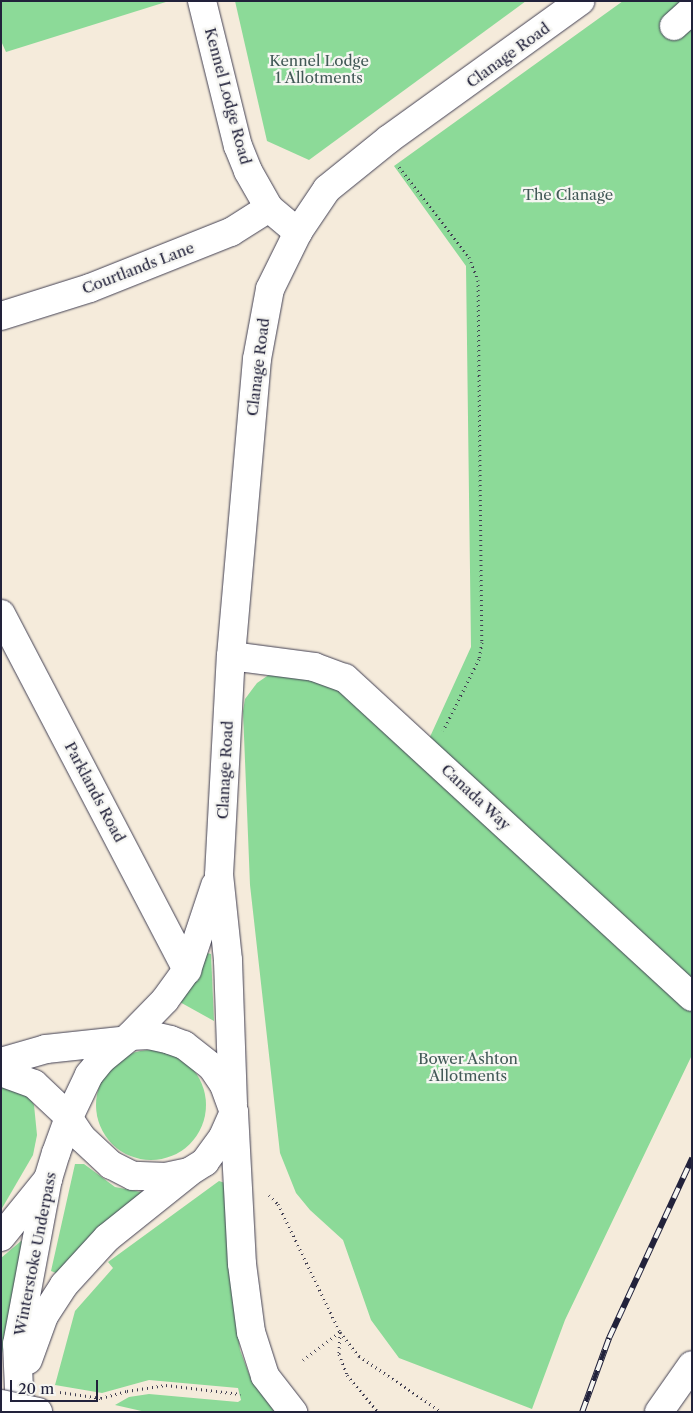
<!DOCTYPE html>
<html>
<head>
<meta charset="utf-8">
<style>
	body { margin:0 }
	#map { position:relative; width:693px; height:1413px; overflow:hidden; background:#f5ebdb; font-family:"Libre Caslon Text",serif }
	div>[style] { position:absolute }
	.green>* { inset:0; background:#8cda98 }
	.round { border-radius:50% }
	.path>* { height:3px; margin-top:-1.5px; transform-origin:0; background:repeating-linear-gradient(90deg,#424053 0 1px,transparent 0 5px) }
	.roads { filter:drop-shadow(0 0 1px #424053) drop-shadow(0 0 1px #424053) }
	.minor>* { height:28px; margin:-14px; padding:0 14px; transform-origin:14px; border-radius:14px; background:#fff }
	.major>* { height:28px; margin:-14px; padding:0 14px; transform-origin:14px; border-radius:14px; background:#fff }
	.highway>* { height:28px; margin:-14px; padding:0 14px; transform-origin:14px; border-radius:14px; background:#fff }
	.rail>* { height:5.5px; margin-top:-2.75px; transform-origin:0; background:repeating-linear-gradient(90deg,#f6f6f2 0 11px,#22223b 0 22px); box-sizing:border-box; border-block:1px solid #22223b }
	.path-bridge>* { height:3px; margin-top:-1.5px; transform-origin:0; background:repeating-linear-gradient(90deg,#424053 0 1px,transparent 0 5px) }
	.bridges { filter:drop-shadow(0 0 1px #424053) drop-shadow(0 0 1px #424053) }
	.highway-bridge>* { height:28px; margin:-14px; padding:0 14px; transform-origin:14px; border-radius:14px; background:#fff }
	span { translate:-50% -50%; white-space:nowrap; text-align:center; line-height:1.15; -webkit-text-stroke:4.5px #f6f6f2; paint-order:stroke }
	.street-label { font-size:15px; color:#22223b }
	.park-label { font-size:15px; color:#425957 }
	.frame { position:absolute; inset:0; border:2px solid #22223b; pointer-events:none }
	.scale { position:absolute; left:10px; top:1380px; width:88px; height:22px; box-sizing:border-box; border:2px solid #22223b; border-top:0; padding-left:6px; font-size:15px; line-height:18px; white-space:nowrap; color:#22223b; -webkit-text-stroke:4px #f6f6f2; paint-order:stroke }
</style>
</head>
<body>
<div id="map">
	<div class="green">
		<i style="clip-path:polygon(1px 1px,169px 1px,6px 52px,1px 41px)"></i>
		<i style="clip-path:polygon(235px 1px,526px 1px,309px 160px,267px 141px)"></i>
		<i style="clip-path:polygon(623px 1px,692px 1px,692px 985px,429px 739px,471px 647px,466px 266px,394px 166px)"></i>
		<i style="clip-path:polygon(270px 674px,324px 679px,340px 686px,692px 1004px,692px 1055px,565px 1320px,532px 1409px,399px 1358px,371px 1320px,343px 1240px,310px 1210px,296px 1193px,280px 1153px,250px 885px,243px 711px,245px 699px,257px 683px)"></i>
		<i style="clip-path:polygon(207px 953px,211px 954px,214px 1021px,178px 1001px)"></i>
		<i class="round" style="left:96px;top:1050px;width:110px;height:110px"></i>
		<i style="clip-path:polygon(1px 1083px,30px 1098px,34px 1105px,37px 1135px,33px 1155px,1px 1210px)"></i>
		<i style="clip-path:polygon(75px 1164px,84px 1164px,115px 1187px,146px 1193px,61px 1275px,51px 1271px)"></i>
		<i style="clip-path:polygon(219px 1181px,228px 1184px,229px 1267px,240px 1350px,252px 1382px,275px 1412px,146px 1412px,115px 1405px,129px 1397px,149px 1394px,238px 1402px,241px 1400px,238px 1388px,149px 1380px,102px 1393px,55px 1385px,75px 1311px,113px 1268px,108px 1262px)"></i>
		<i style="clip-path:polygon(21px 1241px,26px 1244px,1px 1358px,1px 1258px)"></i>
	</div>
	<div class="path">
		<i style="left:399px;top:167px;width:114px;rotate:52.1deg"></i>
		<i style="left:469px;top:257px;width:25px;rotate:69deg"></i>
		<i style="left:478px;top:280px;width:362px;rotate:89.4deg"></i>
		<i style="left:482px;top:642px;width:17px;rotate:100deg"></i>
		<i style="left:479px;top:659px;width:80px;rotate:116.6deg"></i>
		<i style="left:269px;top:1195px;width:13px;rotate:45deg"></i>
		<i style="left:278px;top:1204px;width:142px;rotate:64.2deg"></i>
		<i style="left:340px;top:1332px;width:31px;rotate:52deg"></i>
		<i style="left:359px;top:1356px;width:100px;rotate:34deg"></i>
		<i style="left:340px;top:1332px;width:22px;rotate:93deg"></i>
		<i style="left:339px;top:1354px;width:22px;rotate:69deg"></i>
		<i style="left:347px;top:1375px;width:48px;rotate:50deg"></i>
		<i style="left:303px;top:1360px;width:46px;rotate:-37.1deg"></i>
		<i style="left:127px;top:1391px;width:39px;rotate:-9deg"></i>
		<i style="left:166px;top:1385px;width:75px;rotate:6.9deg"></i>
	</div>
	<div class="roads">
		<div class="minor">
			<i style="left:202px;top:1px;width:149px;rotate:76.1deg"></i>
			<i style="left:238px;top:146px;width:27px;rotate:68deg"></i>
			<i style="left:248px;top:171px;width:43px;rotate:60.4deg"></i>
			<i style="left:269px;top:208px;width:38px;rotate:40deg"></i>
			<i style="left:674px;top:26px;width:24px;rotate:-42deg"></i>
			<i style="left:1px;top:316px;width:93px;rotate:-17.5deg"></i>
			<i style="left:90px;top:288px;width:152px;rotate:-21.7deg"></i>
			<i style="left:231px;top:232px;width:45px;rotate:-32.3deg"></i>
			<i style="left:1px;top:614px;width:402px;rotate:62.4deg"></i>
			<i style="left:231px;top:656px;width:84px;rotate:7.5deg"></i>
			<i style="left:314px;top:667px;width:33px;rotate:20deg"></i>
			<i style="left:345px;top:678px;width:471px;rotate:42.6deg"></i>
			<i style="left:1px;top:1062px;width:47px;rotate:-16.1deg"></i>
			<i style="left:46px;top:1049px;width:75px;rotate:-6.1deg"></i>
			<i style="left:1px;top:1072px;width:35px;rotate:20deg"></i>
			<i style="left:34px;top:1084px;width:48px;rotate:43.3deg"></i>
			<i style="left:659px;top:1412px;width:57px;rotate:-54.9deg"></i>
		</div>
		<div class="major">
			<i style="left:130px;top:1036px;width:50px;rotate:-45.8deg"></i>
			<i style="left:165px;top:1000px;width:37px;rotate:-54deg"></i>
			<i style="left:187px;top:970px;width:89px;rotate:-71.6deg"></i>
			<i style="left:233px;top:1104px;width:144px;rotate:-92deg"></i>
			<i style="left:228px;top:960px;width:85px;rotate:-96deg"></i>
			<i style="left:219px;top:875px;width:219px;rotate:-86.9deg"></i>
			<i style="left:231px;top:656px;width:298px;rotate:-85deg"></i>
			<i style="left:257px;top:359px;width:71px;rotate:-79.5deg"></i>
			<i style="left:270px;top:289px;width:64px;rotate:-63.8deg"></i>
			<i style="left:298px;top:232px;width:52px;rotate:-56deg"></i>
			<i style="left:327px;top:189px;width:80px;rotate:-38.9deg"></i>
			<i style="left:389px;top:139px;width:236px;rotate:-35.8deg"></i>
			<i style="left:28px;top:1360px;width:47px;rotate:-70deg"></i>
			<i style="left:44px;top:1316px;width:37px;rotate:-57deg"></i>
			<i style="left:64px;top:1285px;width:64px;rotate:-47.5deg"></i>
			<i style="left:107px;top:1238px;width:104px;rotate:-38.7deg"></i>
			<i style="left:20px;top:1412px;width:68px;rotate:-92.5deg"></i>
			<i style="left:17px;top:1344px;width:168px;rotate:-79.4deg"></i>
			<i style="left:48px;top:1179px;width:27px;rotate:-73deg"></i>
			<i style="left:56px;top:1153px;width:38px;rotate:-70deg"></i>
			<i style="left:69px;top:1117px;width:47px;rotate:-64.5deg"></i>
			<i style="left:89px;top:1075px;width:21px;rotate:-51deg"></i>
			<i style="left:102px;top:1059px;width:36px;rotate:-39deg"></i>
			<i style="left:130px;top:1036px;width:19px;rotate:-3deg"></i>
			<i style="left:149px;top:1035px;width:22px;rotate:13deg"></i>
			<i style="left:170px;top:1040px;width:15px;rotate:20deg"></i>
			<i style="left:184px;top:1045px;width:36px;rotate:38deg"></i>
			<i style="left:212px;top:1067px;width:22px;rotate:56deg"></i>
			<i style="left:224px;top:1085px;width:29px;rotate:70deg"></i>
			<i style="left:234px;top:1112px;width:27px;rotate:114deg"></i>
			<i style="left:223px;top:1137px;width:31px;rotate:126deg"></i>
			<i style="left:205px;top:1162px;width:19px;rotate:148deg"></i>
			<i style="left:189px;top:1172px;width:24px;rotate:168deg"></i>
			<i style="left:166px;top:1177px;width:33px;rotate:-178deg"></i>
			<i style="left:133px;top:1176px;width:25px;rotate:-153deg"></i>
			<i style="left:111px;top:1165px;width:40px;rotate:-137deg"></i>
			<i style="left:82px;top:1138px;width:23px;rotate:-124deg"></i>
		</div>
		<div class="highway">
			<i style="left:234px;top:1112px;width:152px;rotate:87deg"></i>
			<i style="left:242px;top:1264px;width:69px;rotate:82.5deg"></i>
			<i style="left:251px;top:1332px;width:46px;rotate:72.3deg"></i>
			<i style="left:265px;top:1376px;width:46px;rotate:52.1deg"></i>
			<i style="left:1px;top:1237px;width:75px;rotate:-51deg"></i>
		</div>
	</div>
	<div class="rail">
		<i style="left:582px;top:1412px;width:79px;rotate:-70deg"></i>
		<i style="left:609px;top:1338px;width:198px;rotate:-65.2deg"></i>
	</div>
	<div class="path-bridge">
		<i style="left:60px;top:1392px;width:41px;rotate:8.3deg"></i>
		<i style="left:101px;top:1398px;width:27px;rotate:-15deg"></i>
	</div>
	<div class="bridges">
		<div class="highway-bridge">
			<i style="left:1px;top:1404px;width:38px;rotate:12deg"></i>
		</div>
	</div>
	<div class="street-label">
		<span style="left:508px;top:55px;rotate:-36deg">Clanage Road</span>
		<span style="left:228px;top:96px;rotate:75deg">Kennel Lodge Road</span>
		<span style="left:138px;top:268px;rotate:-21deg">Courtlands Lane</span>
		<span style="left:258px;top:367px;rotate:-83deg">Clanage Road</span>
		<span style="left:225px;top:770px;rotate:-87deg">Clanage Road</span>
		<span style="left:95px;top:792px;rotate:62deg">Parklands Road</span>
		<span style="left:476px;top:797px;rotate:43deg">Canada Way</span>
		<span style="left:35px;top:1254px;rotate:-79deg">Winterstoke Underpass</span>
	</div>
	<div class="park-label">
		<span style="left:319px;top:69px">Kennel Lodge<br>1 Allotments</span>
		<span style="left:568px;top:195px">The Clanage</span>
		<span style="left:468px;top:1067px">Bower Ashton<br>Allotments</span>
	</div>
	<div class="frame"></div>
	<div class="scale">20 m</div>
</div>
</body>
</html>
